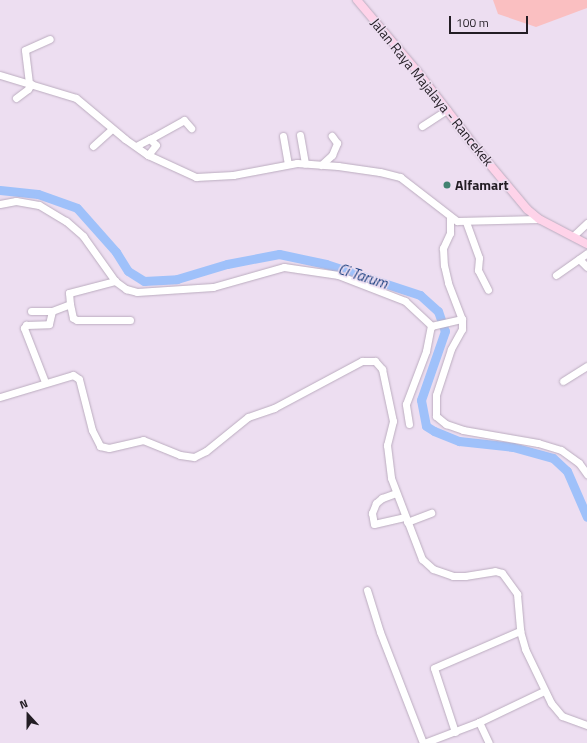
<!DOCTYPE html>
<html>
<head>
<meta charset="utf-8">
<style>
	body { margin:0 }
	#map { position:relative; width:587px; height:743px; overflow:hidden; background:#eddef1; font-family:"Titillium Web",sans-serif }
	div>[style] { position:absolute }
	.green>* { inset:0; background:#fabfc1 }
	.river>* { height:9px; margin:-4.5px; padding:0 4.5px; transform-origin:4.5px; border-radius:4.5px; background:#9fc1fa }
	.roads { filter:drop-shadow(0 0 1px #bbacbf) drop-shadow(0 0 1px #bbacbf) }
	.minor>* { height:7px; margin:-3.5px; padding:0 3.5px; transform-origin:3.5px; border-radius:3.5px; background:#fff }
	.major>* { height:8px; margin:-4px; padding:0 4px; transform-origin:4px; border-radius:4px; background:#fed3e9 }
	.dots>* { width:11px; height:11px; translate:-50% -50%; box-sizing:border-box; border:2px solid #eddef1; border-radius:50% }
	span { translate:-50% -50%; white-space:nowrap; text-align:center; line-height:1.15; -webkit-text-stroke:3px #eddef1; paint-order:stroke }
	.street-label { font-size:14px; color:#231d24 }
	.poi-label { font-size:14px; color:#231d24; font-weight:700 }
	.left { translate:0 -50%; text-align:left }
	.water-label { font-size:15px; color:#183d7f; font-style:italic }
	.north { position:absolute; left:8px; top:695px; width:40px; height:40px; -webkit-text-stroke:3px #eddef1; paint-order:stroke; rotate:339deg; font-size:11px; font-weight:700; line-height:16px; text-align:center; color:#231d24 }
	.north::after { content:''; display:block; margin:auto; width:14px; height:18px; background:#231d24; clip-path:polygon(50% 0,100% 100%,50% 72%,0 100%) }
	.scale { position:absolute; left:449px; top:16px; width:79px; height:18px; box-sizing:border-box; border:2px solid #231d24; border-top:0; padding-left:5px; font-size:12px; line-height:14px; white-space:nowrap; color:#231d24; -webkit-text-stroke:3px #eddef1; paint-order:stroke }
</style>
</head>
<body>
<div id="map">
	<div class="green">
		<i style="clip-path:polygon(493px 0,587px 0,587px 8px,536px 27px,498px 14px)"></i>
	</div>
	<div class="river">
		<i style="left:0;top:190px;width:38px;rotate:6deg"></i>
		<i style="left:38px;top:194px;width:41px;rotate:19.7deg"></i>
		<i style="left:77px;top:208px;width:59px;rotate:48.4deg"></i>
		<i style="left:116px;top:252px;width:22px;rotate:58deg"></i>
		<i style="left:128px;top:271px;width:19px;rotate:32deg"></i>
		<i style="left:144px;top:281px;width:33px;rotate:-3deg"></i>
		<i style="left:177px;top:279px;width:52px;rotate:-16.7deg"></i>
		<i style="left:227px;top:264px;width:53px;rotate:-10.9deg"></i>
		<i style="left:279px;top:254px;width:48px;rotate:12deg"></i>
		<i style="left:326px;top:264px;width:99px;rotate:18.3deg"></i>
		<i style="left:420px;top:295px;width:24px;rotate:42deg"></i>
		<i style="left:438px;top:311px;width:21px;rotate:71deg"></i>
		<i style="left:445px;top:331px;width:73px;rotate:109.2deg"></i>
		<i style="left:421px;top:400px;width:26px;rotate:79deg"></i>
		<i style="left:426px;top:426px;width:9px;rotate:32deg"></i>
		<i style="left:434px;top:431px;width:27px;rotate:22deg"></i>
		<i style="left:459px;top:441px;width:54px;rotate:6.3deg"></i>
		<i style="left:513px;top:447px;width:41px;rotate:15.4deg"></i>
		<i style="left:553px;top:458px;width:19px;rotate:43deg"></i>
		<i style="left:567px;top:471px;width:50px;rotate:66.5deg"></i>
	</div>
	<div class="roads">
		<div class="minor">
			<i style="left:0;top:75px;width:79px;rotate:16.8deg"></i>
			<i style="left:76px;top:98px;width:64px;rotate:39.9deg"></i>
			<i style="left:125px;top:139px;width:28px;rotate:35deg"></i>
			<i style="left:148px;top:155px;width:53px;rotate:24.6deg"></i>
			<i style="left:196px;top:177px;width:37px;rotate:-3deg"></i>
			<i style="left:233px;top:175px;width:65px;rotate:-10.6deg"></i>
			<i style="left:297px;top:163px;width:41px;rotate:4.2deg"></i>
			<i style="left:338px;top:166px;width:42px;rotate:8.1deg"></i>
			<i style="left:380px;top:172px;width:21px;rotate:14deg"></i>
			<i style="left:400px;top:177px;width:72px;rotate:37.7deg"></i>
			<i style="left:457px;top:221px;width:82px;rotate:-1.4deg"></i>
			<i style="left:29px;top:83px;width:33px;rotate:-97deg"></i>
			<i style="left:25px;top:50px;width:27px;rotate:-24deg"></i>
			<i style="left:16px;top:98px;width:15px;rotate:-37deg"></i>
			<i style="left:28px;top:89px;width:6px;rotate:-59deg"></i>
			<i style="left:422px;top:126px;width:30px;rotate:-33deg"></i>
			<i style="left:300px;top:135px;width:29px;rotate:80deg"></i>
			<i style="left:283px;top:136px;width:28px;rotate:80deg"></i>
			<i style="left:150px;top:139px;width:39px;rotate:-29deg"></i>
			<i style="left:184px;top:120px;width:11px;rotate:49deg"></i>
			<i style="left:93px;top:146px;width:25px;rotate:-42deg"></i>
			<i style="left:136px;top:146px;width:16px;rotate:-27deg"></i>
			<i style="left:150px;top:139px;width:8px;rotate:45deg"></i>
			<i style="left:156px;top:145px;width:13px;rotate:129deg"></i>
			<i style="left:321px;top:165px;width:15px;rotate:-42deg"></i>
			<i style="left:332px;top:155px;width:13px;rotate:-67deg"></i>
			<i style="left:337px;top:143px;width:9px;rotate:-126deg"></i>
			<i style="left:0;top:204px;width:16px;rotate:-11deg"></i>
			<i style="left:16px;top:201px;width:23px;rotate:10deg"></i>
			<i style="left:39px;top:205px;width:31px;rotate:31deg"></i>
			<i style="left:66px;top:221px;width:23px;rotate:41deg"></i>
			<i style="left:83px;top:236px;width:55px;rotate:54.6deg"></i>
			<i style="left:115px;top:281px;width:14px;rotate:36deg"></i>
			<i style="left:126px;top:289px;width:11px;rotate:15deg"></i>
			<i style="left:137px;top:292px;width:76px;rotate:-3.8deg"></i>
			<i style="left:213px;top:287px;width:74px;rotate:-15.7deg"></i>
			<i style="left:284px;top:267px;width:55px;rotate:8.4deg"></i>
			<i style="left:338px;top:275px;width:72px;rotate:21.2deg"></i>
			<i style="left:405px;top:301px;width:37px;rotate:43deg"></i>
			<i style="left:450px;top:217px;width:16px;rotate:90deg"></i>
			<i style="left:450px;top:233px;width:17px;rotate:115deg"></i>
			<i style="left:443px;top:248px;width:17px;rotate:87deg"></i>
			<i style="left:444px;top:265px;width:18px;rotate:77deg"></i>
			<i style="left:448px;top:283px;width:39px;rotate:69deg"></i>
			<i style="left:466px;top:222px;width:38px;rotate:70deg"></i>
			<i style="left:479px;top:258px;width:12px;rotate:95deg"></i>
			<i style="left:478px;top:270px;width:22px;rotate:63deg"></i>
			<i style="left:573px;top:236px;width:19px;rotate:-43deg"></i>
			<i style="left:579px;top:259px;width:11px;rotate:45deg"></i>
			<i style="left:556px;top:275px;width:38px;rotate:-35deg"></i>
			<i style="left:70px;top:304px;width:11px;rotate:-95deg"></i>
			<i style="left:69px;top:293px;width:48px;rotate:-14.6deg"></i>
			<i style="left:31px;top:311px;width:21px"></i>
			<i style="left:563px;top:381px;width:28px;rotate:-32deg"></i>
			<i style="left:45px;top:382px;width:58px;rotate:-111.3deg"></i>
			<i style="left:24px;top:328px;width:4px;rotate:-56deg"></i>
			<i style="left:26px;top:325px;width:23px;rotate:-2deg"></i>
			<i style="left:49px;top:324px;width:13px;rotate:-77deg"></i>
			<i style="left:52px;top:311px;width:19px;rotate:-21deg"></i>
			<i style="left:70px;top:304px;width:14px;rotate:78deg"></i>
			<i style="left:73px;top:318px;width:4px;rotate:27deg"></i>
			<i style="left:77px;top:320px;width:53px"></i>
			<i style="left:0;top:397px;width:76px;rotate:-16.8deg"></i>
			<i style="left:73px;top:375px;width:7px;rotate:34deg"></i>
			<i style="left:79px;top:379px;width:53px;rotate:75.7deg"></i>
			<i style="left:92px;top:430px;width:18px;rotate:63deg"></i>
			<i style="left:100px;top:446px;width:9px;rotate:13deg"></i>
			<i style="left:109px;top:448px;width:35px;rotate:-13deg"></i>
			<i style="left:143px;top:440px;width:40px;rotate:22deg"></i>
			<i style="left:180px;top:455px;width:14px;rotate:8deg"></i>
			<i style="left:194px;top:457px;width:13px;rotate:-27deg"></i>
			<i style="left:206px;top:451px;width:54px;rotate:-39deg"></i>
			<i style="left:248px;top:417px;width:28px;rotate:-19deg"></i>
			<i style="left:274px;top:408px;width:100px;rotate:-28.1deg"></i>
			<i style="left:362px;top:361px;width:13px"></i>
			<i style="left:375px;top:361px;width:11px;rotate:49deg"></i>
			<i style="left:382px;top:369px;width:53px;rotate:78.1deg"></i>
			<i style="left:393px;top:421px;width:25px;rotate:104deg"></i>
			<i style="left:387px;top:445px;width:33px;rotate:83deg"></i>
			<i style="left:391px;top:478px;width:87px;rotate:69.1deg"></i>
			<i style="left:422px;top:559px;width:15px;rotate:42deg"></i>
			<i style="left:433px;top:569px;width:21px;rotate:19deg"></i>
			<i style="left:453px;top:576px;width:12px"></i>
			<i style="left:465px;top:576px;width:30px;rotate:-9deg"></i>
			<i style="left:495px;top:571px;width:7px;rotate:16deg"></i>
			<i style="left:502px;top:573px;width:26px;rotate:54deg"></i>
			<i style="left:517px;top:594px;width:37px;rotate:85deg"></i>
			<i style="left:520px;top:631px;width:19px;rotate:74deg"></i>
			<i style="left:525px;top:649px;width:60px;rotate:64.3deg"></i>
			<i style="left:551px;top:703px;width:17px;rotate:50deg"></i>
			<i style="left:562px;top:716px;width:27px;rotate:20deg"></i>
			<i style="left:409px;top:424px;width:20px;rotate:-99deg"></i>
			<i style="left:406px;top:404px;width:57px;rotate:-69.3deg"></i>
			<i style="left:426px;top:351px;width:25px;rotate:-79deg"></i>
			<i style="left:431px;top:326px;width:32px;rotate:-13deg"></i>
			<i style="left:462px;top:319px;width:10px;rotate:90deg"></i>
			<i style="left:462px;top:329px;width:23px;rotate:119deg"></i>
			<i style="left:451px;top:349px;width:48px;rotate:108.1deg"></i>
			<i style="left:436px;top:395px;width:21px;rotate:90deg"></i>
			<i style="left:436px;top:416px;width:13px;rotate:39deg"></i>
			<i style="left:446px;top:424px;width:18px;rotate:19deg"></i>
			<i style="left:463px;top:430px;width:76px;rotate:9.8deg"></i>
			<i style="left:538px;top:443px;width:24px;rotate:17deg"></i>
			<i style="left:561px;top:450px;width:22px;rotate:36deg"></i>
			<i style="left:579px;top:463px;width:14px;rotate:54deg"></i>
			<i style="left:396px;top:493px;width:15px;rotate:160deg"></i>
			<i style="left:382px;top:498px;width:8px;rotate:140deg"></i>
			<i style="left:376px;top:503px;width:11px;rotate:112deg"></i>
			<i style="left:372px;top:513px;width:11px;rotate:80deg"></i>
			<i style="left:374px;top:524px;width:32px;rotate:-13deg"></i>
			<i style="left:407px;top:522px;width:26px;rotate:-21deg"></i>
			<i style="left:367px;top:590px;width:44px;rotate:72.8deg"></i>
			<i style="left:380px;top:632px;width:119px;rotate:68.8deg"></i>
			<i style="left:479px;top:722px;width:23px;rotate:65deg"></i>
			<i style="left:455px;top:732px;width:67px;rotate:-108.2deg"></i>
			<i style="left:434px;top:668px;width:94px;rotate:-23.3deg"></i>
			<i style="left:424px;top:743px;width:59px;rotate:-20.9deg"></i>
			<i style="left:479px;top:722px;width:72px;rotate:-25.5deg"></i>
		</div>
		<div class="major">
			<i style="left:357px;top:0;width:93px;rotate:49.8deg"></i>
			<i style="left:417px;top:71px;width:97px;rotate:52.5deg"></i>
			<i style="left:476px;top:148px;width:80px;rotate:50.1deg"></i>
			<i style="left:527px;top:209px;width:16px;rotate:40deg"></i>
			<i style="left:539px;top:219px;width:54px;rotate:27.5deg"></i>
		</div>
	</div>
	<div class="dots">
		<i style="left:447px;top:185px;background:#428271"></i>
	</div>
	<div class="street-label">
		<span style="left:432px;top:92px;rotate:51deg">Jalan Raya Majalaya - Rancekek</span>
	</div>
	<div class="poi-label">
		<span class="left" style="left:455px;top:185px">Alfamart</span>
	</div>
	<div class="water-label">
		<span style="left:363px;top:276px;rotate:18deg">Ci Tarum</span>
	</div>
	<div class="north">N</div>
	<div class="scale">100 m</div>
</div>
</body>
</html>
